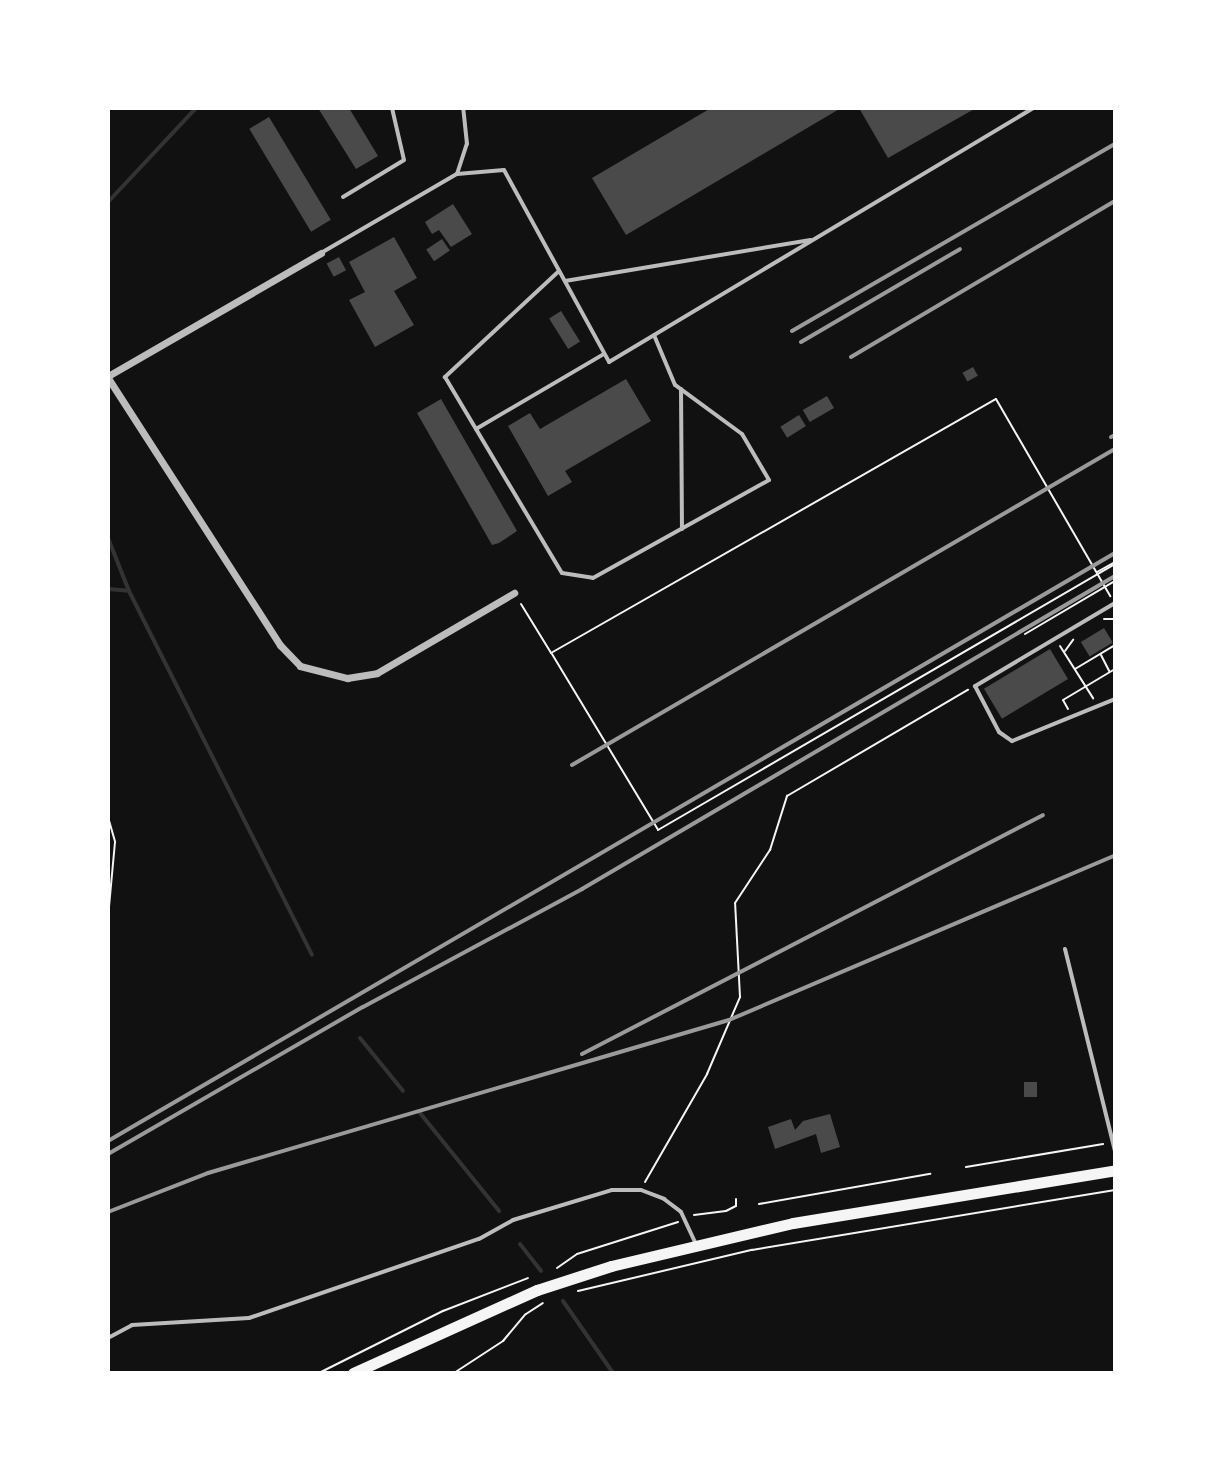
<!DOCTYPE html>
<html>
<head>
<meta charset="utf-8">
<style>
	body { margin:0 }
	#map { position:relative; width:1223px; height:1481px; overflow:hidden; background:#111; font-family:"DejaVu Sans",sans-serif }
	div>[style] { position:absolute }
	.stream>* { height:4px; margin:-2px; padding:0 2px; transform-origin:2px; border-radius:2px; background:#333 }
	.building>* { inset:0; background:#4a4a4a; transform-origin:0 0 }
	.path>* { height:2px; margin:-1px; padding:0 1px; transform-origin:1px; border-radius:1px; background:#f5f5f5 }
	.service>* { height:4px; margin:-2px; padding:0 2px; transform-origin:2px; border-radius:2px; background:#bcbcbc }
	.minor>* { height:7px; margin:-3.5px; padding:0 3.5px; transform-origin:3.5px; border-radius:3.5px; background:#bcbcbc }
	.primary>* { height:11px; margin:-5.5px; padding:0 5.5px; transform-origin:5.5px; border-radius:5.5px; background:#f5f5f5 }
	.rail>* { height:4px; margin:-2px; padding:0 2px; transform-origin:2px; border-radius:2px; background:#9a9a9a }
	span { translate:-50% -50%; white-space:nowrap; text-align:center; line-height:1.15; -webkit-text-stroke:6px #fff; paint-order:stroke }
	.frame { position:absolute; inset:0; border:110px solid #fff; pointer-events:none }
</style>
</head>
<body>
<div id="map">
	<div class="stream">
		<i style="left:108px;top:202px;width:129px;rotate:-46.9deg"></i>
		<i style="left:108px;top:538px;width:57px;rotate:68.4deg"></i>
		<i style="left:129px;top:591px;width:407px;rotate:63.3deg"></i>
		<i style="left:108px;top:589px;width:21px;rotate:5deg"></i>
		<i style="left:360px;top:1038px;width:68px;rotate:50.9deg"></i>
		<i style="left:420px;top:1113px;width:126px;rotate:51.1deg"></i>
		<i style="left:520px;top:1244px;width:34px;rotate:52deg"></i>
		<i style="left:563px;top:1301px;width:88px;rotate:55.2deg"></i>
	</div>
	<div class="building">
		<i style="clip-path:polygon(318px 108px,349px 108px,378px 156px,356px 169px)"></i>
		<i style="clip-path:polygon(711px 108px,841px 108px,626px 235px,592px 178px)"></i>
		<i style="clip-path:polygon(859px 108px,976px 108px,888px 158px)"></i>
		<i style="left:269px;top:117px;width:120px;height:23px;rotate:59deg"></i>
		<i style="clip-path:polygon(453px 204px,472px 234px,451px 247px,439px 230px,432px 234px,425px 222px)"></i>
		<i style="clip-path:polygon(394px 237px,417px 278px,394px 291px,414px 325px,375px 347px,349px 300px,365px 292px,349px 262px)"></i>
		<i style="left:442px;top:239px;width:14px;height:19px;rotate:56deg"></i>
		<i style="left:339px;top:257px;width:15px;height:14px;rotate:62deg"></i>
		<i style="left:561px;top:311px;width:36px;height:14px;rotate:58deg"></i>
		<i style="left:973px;top:367px;width:10px;height:12px;rotate:61deg"></i>
		<i style="clip-path:polygon(626px 379px,651px 421px,565px 471px,572px 482px,548px 496px,508px 426px,530px 413px,540px 429px)"></i>
		<i style="left:827px;top:396px;width:14px;height:28px;rotate:60deg"></i>
		<i style="clip-path:polygon(441px 399px,517px 531px,499px 543px,492px 545px,417px 413px)"></i>
		<i style="left:799px;top:415px;width:13px;height:22px;rotate:58deg"></i>
		<i style="left:1104px;top:628px;width:17px;height:27px;rotate:59deg"></i>
		<i style="left:1050px;top:649px;width:35px;height:77px;rotate:59deg"></i>
		<i style="left:1024px;top:1082px;width:13px;height:15px"></i>
		<i style="clip-path:polygon(830px 1114px,840px 1147px,821px 1153px,816px 1134px,775px 1149px,768px 1127px,791px 1119px,795px 1130px,803px 1121px)"></i>
	</div>
	<div class="path">
		<i style="left:1097px;top:572px;width:21px;rotate:-29deg"></i>
		<i style="left:521px;top:604px;width:57px;rotate:58.5deg"></i>
		<i style="left:551px;top:653px;width:512px;rotate:-29.72deg"></i>
		<i style="left:996px;top:399px;width:228px;rotate:59.9deg"></i>
		<i style="left:1104px;top:619px;width:11px"></i>
		<i style="left:1025px;top:634px;width:104px;rotate:-30.5deg"></i>
		<i style="left:1060px;top:646px;width:62px;rotate:57.6deg"></i>
		<i style="left:1065px;top:651px;width:14px;rotate:-54deg"></i>
		<i style="left:552px;top:654px;width:205px;rotate:58.9deg"></i>
		<i style="left:658px;top:830px;width:529px;rotate:-30.2deg"></i>
		<i style="left:1101px;top:655px;width:18px;rotate:63deg"></i>
		<i style="left:1075px;top:669px;width:47px;rotate:-31deg"></i>
		<i style="left:1068px;top:709px;width:10px;rotate:-119deg"></i>
		<i style="left:1063px;top:700px;width:61px;rotate:-30.8deg"></i>
		<i style="left:108px;top:817px;width:26px;rotate:74deg"></i>
		<i style="left:115px;top:842px;width:76px;rotate:95.3deg"></i>
		<i style="left:966px;top:1167px;width:139px;rotate:-9.5deg"></i>
		<i style="left:645px;top:1182px;width:125px;rotate:-60.1deg"></i>
		<i style="left:707px;top:1074px;width:84px;rotate:-66.8deg"></i>
		<i style="left:740px;top:997px;width:94px;rotate:-93deg"></i>
		<i style="left:735px;top:903px;width:64px;rotate:-56.6deg"></i>
		<i style="left:770px;top:850px;width:57px;rotate:-72.5deg"></i>
		<i style="left:787px;top:796px;width:210px;rotate:-30.4deg"></i>
		<i style="left:759px;top:1204px;width:174px;rotate:-10deg"></i>
		<i style="left:694px;top:1215px;width:32px;rotate:-7deg"></i>
		<i style="left:726px;top:1211px;width:11px;rotate:-27deg"></i>
		<i style="left:736px;top:1206px;width:7px;rotate:-90deg"></i>
		<i style="left:557px;top:1268px;width:24px;rotate:-35deg"></i>
		<i style="left:577px;top:1254px;width:106px;rotate:-17.6deg"></i>
		<i style="left:578px;top:1291px;width:179px;rotate:-13.3deg"></i>
		<i style="left:752px;top:1250px;width:368px;rotate:-9.4deg"></i>
		<i style="left:319px;top:1373px;width:139px;rotate:-26.6deg"></i>
		<i style="left:443px;top:1311px;width:91px;rotate:-21.2deg"></i>
		<i style="left:454px;top:1373px;width:59px;rotate:-33.1deg"></i>
		<i style="left:503px;top:1341px;width:35px;rotate:-50deg"></i>
		<i style="left:526px;top:1314px;width:20px;rotate:-33deg"></i>
	</div>
	<div class="service">
		<i style="left:457px;top:174px;width:47px;rotate:-4.9deg"></i>
		<i style="left:504px;top:170px;width:219px;rotate:61.3deg"></i>
		<i style="left:609px;top:362px;width:494px;rotate:-30.9deg"></i>
		<i style="left:343px;top:197px;width:71px;rotate:-31.2deg"></i>
		<i style="left:404px;top:160px;width:53px;rotate:-103deg"></i>
		<i style="left:321px;top:253px;width:157px;rotate:-30.2deg"></i>
		<i style="left:457px;top:174px;width:32px;rotate:-72deg"></i>
		<i style="left:467px;top:144px;width:36px;rotate:-96deg"></i>
		<i style="left:559px;top:271px;width:156px;rotate:137.1deg"></i>
		<i style="left:445px;top:377px;width:228px;rotate:59.2deg"></i>
		<i style="left:562px;top:573px;width:31px;rotate:9deg"></i>
		<i style="left:593px;top:578px;width:201px;rotate:-29.1deg"></i>
		<i style="left:769px;top:480px;width:53px;rotate:-120.4deg"></i>
		<i style="left:742px;top:434px;width:83px;rotate:-143.8deg"></i>
		<i style="left:675px;top:385px;width:54px;rotate:-112.8deg"></i>
		<i style="left:565px;top:281px;width:249px;rotate:-9.5deg"></i>
		<i style="left:681px;top:389px;width:140px;rotate:89.6deg"></i>
		<i style="left:476px;top:429px;width:148px;rotate:-30.4deg"></i>
		<i style="left:1115px;top:603px;width:163px;rotate:149.3deg"></i>
		<i style="left:975px;top:686px;width:52px;rotate:62.4deg"></i>
		<i style="left:999px;top:732px;width:16px;rotate:35deg"></i>
		<i style="left:1012px;top:741px;width:111px;rotate:-22.2deg"></i>
		<i style="left:1065px;top:949px;width:208px;rotate:76.1deg"></i>
		<i style="left:108px;top:1338px;width:27px;rotate:-28deg"></i>
		<i style="left:132px;top:1325px;width:117px;rotate:-3.4deg"></i>
		<i style="left:249px;top:1318px;width:243px;rotate:-19deg"></i>
		<i style="left:479px;top:1239px;width:39px;rotate:-29deg"></i>
		<i style="left:513px;top:1220px;width:103px;rotate:-16.9deg"></i>
		<i style="left:612px;top:1190px;width:29px"></i>
		<i style="left:641px;top:1190px;width:25px;rotate:21deg"></i>
		<i style="left:664px;top:1199px;width:21px;rotate:37deg"></i>
		<i style="left:681px;top:1212px;width:35px;rotate:65deg"></i>
	</div>
	<div class="minor">
		<i style="left:108px;top:376px;width:246px;rotate:-30deg"></i>
		<i style="left:108px;top:378px;width:318px;rotate:57.2deg"></i>
		<i style="left:280px;top:645px;width:29px;rotate:46deg"></i>
		<i style="left:300px;top:666px;width:49px;rotate:14.3deg"></i>
		<i style="left:347px;top:678px;width:30px;rotate:-9deg"></i>
		<i style="left:377px;top:673px;width:159px;rotate:-30.3deg"></i>
	</div>
	<div class="primary">
		<i style="left:353px;top:1373px;width:202px;rotate:-24.3deg"></i>
		<i style="left:537px;top:1290px;width:78px;rotate:-18deg"></i>
		<i style="left:611px;top:1266px;width:187px;rotate:-13.3deg"></i>
		<i style="left:793px;top:1223px;width:326px;rotate:-9.3deg"></i>
	</div>
	<div class="rail">
		<i style="left:792px;top:331px;width:373px;rotate:-30.1deg"></i>
		<i style="left:801px;top:342px;width:184px;rotate:-30.3deg"></i>
		<i style="left:851px;top:357px;width:307px;rotate:-30.6deg"></i>
		<i style="left:1111px;top:437px;width:4px;rotate:-27deg"></i>
		<i style="left:572px;top:765px;width:628px;rotate:-30.2deg"></i>
		<i style="left:582px;top:1054px;width:519px;rotate:-27.4deg"></i>
		<i style="left:108px;top:1141px;width:1166px;rotate:-30.28deg"></i>
		<i style="left:108px;top:1154px;width:294px;rotate:-30deg"></i>
		<i style="left:363px;top:1007px;width:249px;rotate:-28.3deg"></i>
		<i style="left:582px;top:889px;width:618px;rotate:-30.42deg"></i>
		<i style="left:108px;top:1212px;width:107px;rotate:-21.3deg"></i>
		<i style="left:208px;top:1173px;width:543px;rotate:-16.37deg"></i>
		<i style="left:729px;top:1020px;width:420px;rotate:-23.1deg"></i>
	</div>
	<div class="frame"></div>
</div>
</body>
</html>
